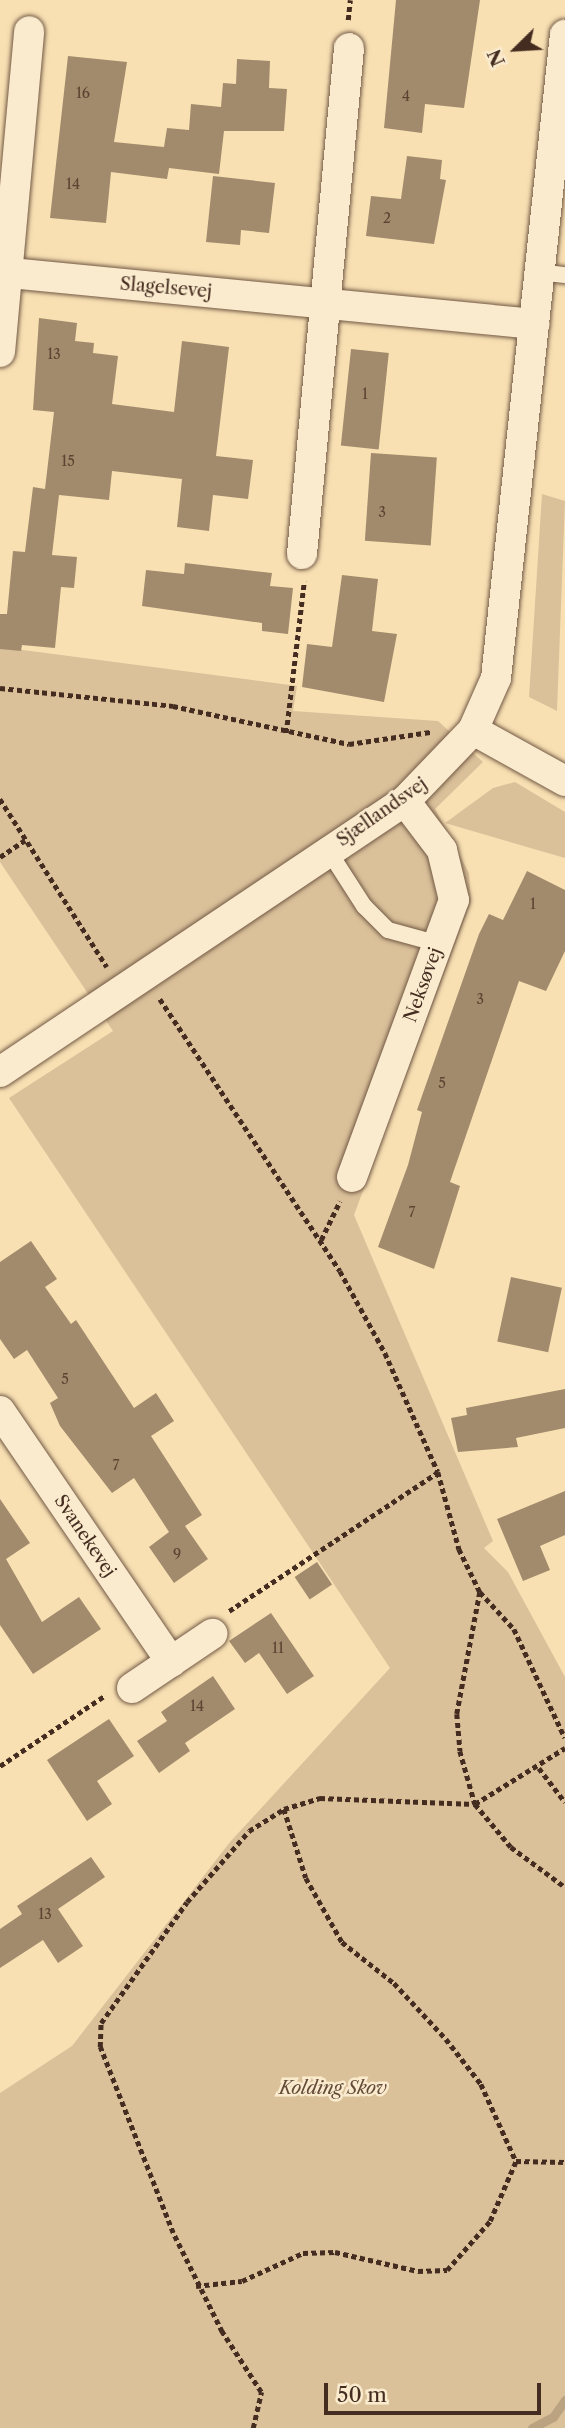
<!DOCTYPE html>
<html>
<head>
<meta charset="utf-8">
<style>
	body { margin:0 }
	#map { position:relative; width:565px; height:2428px; overflow:hidden; background:#f8e0b3; font-family:"Libre Caslon Text",serif }
	div>[style] { position:absolute }
	.green>* { inset:0; background:#dac19a }
	.stream>* { height:9px; margin:-4.5px; padding:0 4.5px; transform-origin:4.5px; border-radius:4.5px; background:#bba381 }
	.building>* { inset:0; background:#a28a6c; transform-origin:0 0 }
	.path>* { height:4.5px; margin-top:-2.25px; transform-origin:0; background:repeating-linear-gradient(90deg,#452c20 0 5px,transparent 0 8.5px) }
	.roads { filter:drop-shadow(0 0 2px #725945) drop-shadow(0 0 2px #725945) }
	.lane>* { height:16px; margin:-8px; padding:0 8px; transform-origin:8px; border-radius:8px; background:#faebce }
	.street>* { height:30px; margin:-15px; padding:0 15px; transform-origin:15px; border-radius:15px; background:#faebce }
	span { translate:-50% -50%; white-space:nowrap; text-align:center; line-height:1.15; -webkit-text-stroke:5px #faebce; paint-order:stroke }
	.number-label { font-size:14px; color:#5c4433 }
	.number-label span { -webkit-text-stroke-width:0 }
	.street-label { font-size:18px; color:#452c20 }
	.park-label { font-size:18px; color:#634a38; font-style:italic }
	.north { position:absolute; left:481px; top:14px; width:70px; height:70px; -webkit-text-stroke:5px #faebce; paint-order:stroke; rotate:246deg; font-size:19px; font-weight:700; line-height:28px; text-align:center; color:#452c20 }
	.north::after { content:''; display:block; margin:auto; width:24px; height:32px; background:#452c20; clip-path:polygon(50% 0,100% 100%,50% 72%,0 100%) }
	.scale { position:absolute; left:324px; top:2383px; width:217px; height:32px; box-sizing:border-box; border:4px solid #452c20; border-top:0; padding-left:9px; font-size:21px; line-height:24px; white-space:nowrap; color:#452c20; -webkit-text-stroke:5px #faebce; paint-order:stroke }
</style>
</head>
<body>
<div id="map">
	<div class="green">
		<i style="clip-path:polygon(542px 494px,565px 501px,557px 711px,529px 697px)"></i>
		<i style="clip-path:polygon(0 647px,297px 686px,293px 711px,438px 721px,483px 762px,435px 809px,469px 873px,471px 902px,354px 1215px,493px 1541px,484px 1548px,508px 1572px,565px 1677px,565px 2428px,0 2428px,0 2093px,72px 2046px,230px 1842px,390px 1668px,9px 1098px,113px 1031px,0 862px)"></i>
		<i style="clip-path:polygon(515px 782px,565px 812px,565px 858px,445px 823px,493px 788px)"></i>
	</div>
	<div class="stream">
		<i style="left:532px;top:2428px;width:24px;rotate:-28deg"></i>
		<i style="left:553px;top:2417px;width:21px;rotate:-55deg"></i>
	</div>
	<div class="building">
		<i style="clip-path:polygon(396px 0,480px 0,464px 108px,425px 104px,422px 133px,384px 128px)"></i>
		<i style="clip-path:polygon(68px 56px,127px 62px,114px 142px,164px 147px,167px 128px,189px 130px,191px 104px,221px 107px,223px 83px,236px 84px,237px 59px,270px 61px,269px 88px,287px 89px,284px 131px,224px 131px,219px 174px,169px 168px,167px 179px,111px 172px,106px 223px,50px 218px)"></i>
		<i style="clip-path:polygon(407px 156px,442px 160px,440px 179px,446px 180px,434px 244px,366px 236px,371px 196px,401px 199px)"></i>
		<i style="clip-path:polygon(213px 176px,275px 183px,269px 233px,241px 230px,240px 245px,206px 242px)"></i>
		<i style="clip-path:polygon(39px 318px,77px 323px,75px 341px,94px 343px,93px 353px,118px 356px,112px 404px,174px 412px,182px 341px,229px 347px,216px 456px,253px 460px,248px 499px,213px 495px,209px 531px,177px 527px,182px 479px,112px 471px,109px 500px,59px 495px,52px 555px,77px 557px,74px 588px,61px 587px,55px 648px,22px 645px,21px 651px,0 649px,0 614px,7px 614px,13px 551px,25px 552px,33px 487px,45px 489px,54px 412px,33px 410px)"></i>
		<i style="left:351px;top:349px;width:38px;height:97px;rotate:6deg"></i>
		<i style="left:371px;top:453px;width:66px;height:88px;rotate:4deg"></i>
		<i style="clip-path:polygon(185px 563px,272px 573px,270px 586px,293px 588px,288px 634px,262px 631px,262px 623px,142px 606px,146px 570px,184px 574px)"></i>
		<i style="clip-path:polygon(342px 575px,378px 579px,372px 631px,397px 634px,384px 702px,302px 687px,307px 644px,332px 647px)"></i>
		<i style="clip-path:polygon(527px 871px,565px 890px,565px 951px,546px 991px,519px 981px,450px 1182px,460px 1186px,434px 1269px,378px 1247px,408px 1165px,422px 1112px,417px 1110px,479px 934px,489px 914px,503px 920px)"></i>
		<i style="clip-path:polygon(31px 1241px,57px 1279px,45px 1287px,71px 1324px,76px 1320px,134px 1408px,156px 1393px,174px 1421px,151px 1436px,202px 1515px,185px 1526px,208px 1559px,174px 1583px,149px 1547px,169px 1532px,134px 1478px,112px 1493px,60px 1426px,50px 1403px,58px 1398px,27px 1350px,14px 1359px,0 1339px,0 1262px)"></i>
		<i style="left:511px;top:1277px;width:52px;height:66px;rotate:12deg"></i>
		<i style="clip-path:polygon(565px 1389px,565px 1428px,516px 1438px,518px 1447px,458px 1452px,451px 1418px,467px 1415px,466px 1408px)"></i>
		<i style="clip-path:polygon(565px 1491px,565px 1535px,540px 1546px,550px 1570px,523px 1581px,497px 1519px)"></i>
		<i style="clip-path:polygon(0 1499px,30px 1543px,6px 1559px,42px 1622px,79px 1597px,101px 1629px,33px 1674px,0 1625px)"></i>
		<i style="left:317px;top:1562px;width:27px;height:27px;rotate:56deg"></i>
		<i style="clip-path:polygon(271px 1613px,314px 1676px,287px 1694px,259px 1653px,245px 1663px,229px 1641px)"></i>
		<i style="clip-path:polygon(213px 1676px,235px 1709px,185px 1743px,190px 1751px,159px 1773px,137px 1741px,167px 1721px,161px 1712px)"></i>
		<i style="clip-path:polygon(109px 1719px,134px 1756px,97px 1781px,112px 1804px,87px 1821px,47px 1760px)"></i>
		<i style="clip-path:polygon(91px 1857px,105px 1877px,58px 1909px,83px 1946px,58px 1963px,43px 1940px,0 1968px,0 1929px,22px 1914px,17px 1906px)"></i>
	</div>
	<div class="path">
		<i style="left:348px;top:20px;width:20px;rotate:-84deg"></i>
		<i style="left:0;top:688px;width:174px;rotate:5.9deg"></i>
		<i style="left:173px;top:706px;width:180px;rotate:12.2deg"></i>
		<i style="left:349px;top:744px;width:82px;rotate:-8.4deg"></i>
		<i style="left:286px;top:733px;width:153px;rotate:-83.2deg"></i>
		<i style="left:0;top:799px;width:199px;rotate:57.5deg"></i>
		<i style="left:0;top:857px;width:30px;rotate:-34deg"></i>
		<i style="left:160px;top:999px;width:326px;rotate:56.5deg"></i>
		<i style="left:340px;top:1271px;width:94px;rotate:61.2deg"></i>
		<i style="left:385px;top:1353px;width:130px;rotate:66deg"></i>
		<i style="left:438px;top:1472px;width:80px;rotate:74.7deg"></i>
		<i style="left:459px;top:1549px;width:48px;rotate:64deg"></i>
		<i style="left:480px;top:1592px;width:124px;rotate:100.7deg"></i>
		<i style="left:457px;top:1714px;width:37px;rotate:85deg"></i>
		<i style="left:460px;top:1751px;width:55px;rotate:74.2deg"></i>
		<i style="left:475px;top:1804px;width:56px;rotate:50.1deg"></i>
		<i style="left:511px;top:1847px;width:67px;rotate:36.5deg"></i>
		<i style="left:321px;top:1240px;width:43px;rotate:-64deg"></i>
		<i style="left:480px;top:1592px;width:50px;rotate:47.4deg"></i>
		<i style="left:514px;top:1629px;width:120px;rotate:64.9deg"></i>
		<i style="left:229px;top:1611px;width:251px;rotate:-33.6deg"></i>
		<i style="left:0;top:1766px;width:125px;rotate:-33.9deg"></i>
		<i style="left:539px;top:1768px;width:43px;rotate:52.6deg"></i>
		<i style="left:284px;top:1809px;width:72px;rotate:72.3deg"></i>
		<i style="left:306px;top:1878px;width:73px;rotate:60.6deg"></i>
		<i style="left:342px;top:1942px;width:66px;rotate:38.3deg"></i>
		<i style="left:394px;top:1983px;width:76px;rotate:47.1deg"></i>
		<i style="left:446px;top:2039px;width:57px;rotate:52.1deg"></i>
		<i style="left:481px;top:2084px;width:85px;rotate:65.6deg"></i>
		<i style="left:516px;top:2161px;width:49px;rotate:1.2deg"></i>
		<i style="left:196px;top:2286px;width:46px;rotate:-6.2deg"></i>
		<i style="left:242px;top:2281px;width:67px;rotate:-24.7deg"></i>
		<i style="left:303px;top:2253px;width:32px;rotate:-2deg"></i>
		<i style="left:335px;top:2252px;width:85px;rotate:12.9deg"></i>
		<i style="left:418px;top:2271px;width:29px;rotate:-2deg"></i>
		<i style="left:447px;top:2270px;width:65px;rotate:-48.7deg"></i>
		<i style="left:490px;top:2221px;width:65px;rotate:-66.6deg"></i>
		<i style="left:253px;top:2428px;width:37px;rotate:-77deg"></i>
		<i style="left:261px;top:2392px;width:72px;rotate:-123deg"></i>
		<i style="left:222px;top:2332px;width:110px;rotate:-116.3deg"></i>
		<i style="left:173px;top:2233px;width:200px;rotate:-111.4deg"></i>
		<i style="left:100px;top:2047px;width:24px;rotate:-88deg"></i>
		<i style="left:101px;top:2023px;width:148px;rotate:-54.6deg"></i>
		<i style="left:187px;top:1902px;width:94px;rotate:-48.9deg"></i>
		<i style="left:249px;top:1831px;width:41px;rotate:-32.2deg"></i>
		<i style="left:284px;top:1809px;width:38px;rotate:-17deg"></i>
		<i style="left:320px;top:1798px;width:155px;rotate:2.2deg"></i>
		<i style="left:475px;top:1804px;width:106px;rotate:-31.9deg"></i>
	</div>
	<div class="roads">
		<div class="lane">
			<i style="left:539px;top:272px;width:26px;rotate:7deg"></i>
			<i style="left:328px;top:850px;width:67px;rotate:57.3deg"></i>
			<i style="left:364px;top:906px;width:34px;rotate:45deg"></i>
			<i style="left:388px;top:930px;width:53px;rotate:15.4deg"></i>
		</div>
		<div class="street">
			<i style="left:0;top:272px;width:537px;rotate:5.56deg"></i>
			<i style="left:0;top:352px;width:322px;rotate:-84.8deg"></i>
			<i style="left:302px;top:554px;width:508px;rotate:-84.69deg"></i>
			<i style="left:473px;top:730px;width:105px;rotate:29deg"></i>
			<i style="left:0;top:1072px;width:487px;rotate:-33.8deg"></i>
			<i style="left:405px;top:801px;width:98px;rotate:-46.2deg"></i>
			<i style="left:473px;top:730px;width:57px;rotate:-66.1deg"></i>
			<i style="left:496px;top:678px;width:647px;rotate:-83.88deg"></i>
			<i style="left:352px;top:1177px;width:295px;rotate:-69.8deg"></i>
			<i style="left:454px;top:900px;width:51px;rotate:-103.5deg"></i>
			<i style="left:442px;top:850px;width:61px;rotate:-127.1deg"></i>
			<i style="left:0;top:1411px;width:304px;rotate:55.7deg"></i>
			<i style="left:132px;top:1688px;width:97px;rotate:-34deg"></i>
		</div>
	</div>
	<div class="number-label">
		<span style="left:83px;top:93px">16</span>
		<span style="left:406px;top:96px">4</span>
		<span style="left:73px;top:184px">14</span>
		<span style="left:387px;top:218px">2</span>
		<span style="left:54px;top:354px">13</span>
		<span style="left:365px;top:394px">1</span>
		<span style="left:68px;top:461px">15</span>
		<span style="left:382px;top:512px">3</span>
		<span style="left:533px;top:904px">1</span>
		<span style="left:480px;top:999px">3</span>
		<span style="left:442px;top:1083px">5</span>
		<span style="left:412px;top:1212px">7</span>
		<span style="left:65px;top:1379px">5</span>
		<span style="left:116px;top:1465px">7</span>
		<span style="left:177px;top:1554px">9</span>
		<span style="left:278px;top:1648px">11</span>
		<span style="left:197px;top:1706px">14</span>
		<span style="left:45px;top:1914px">13</span>
	</div>
	<div class="street-label">
		<span style="left:166px;top:288px;rotate:5deg">Slagelsevej</span>
		<span style="left:382px;top:812px;rotate:-35deg">Sjællandsvej</span>
		<span style="left:423px;top:985px;rotate:-70deg">Neksøvej</span>
		<span style="left:85px;top:1536px;rotate:56deg">Svanekevej</span>
	</div>
	<div class="park-label">
		<span style="left:333px;top:2088px">Kolding Skov</span>
	</div>
	<div class="north">N</div>
	<div class="scale">50 m</div>
</div>
</body>
</html>
